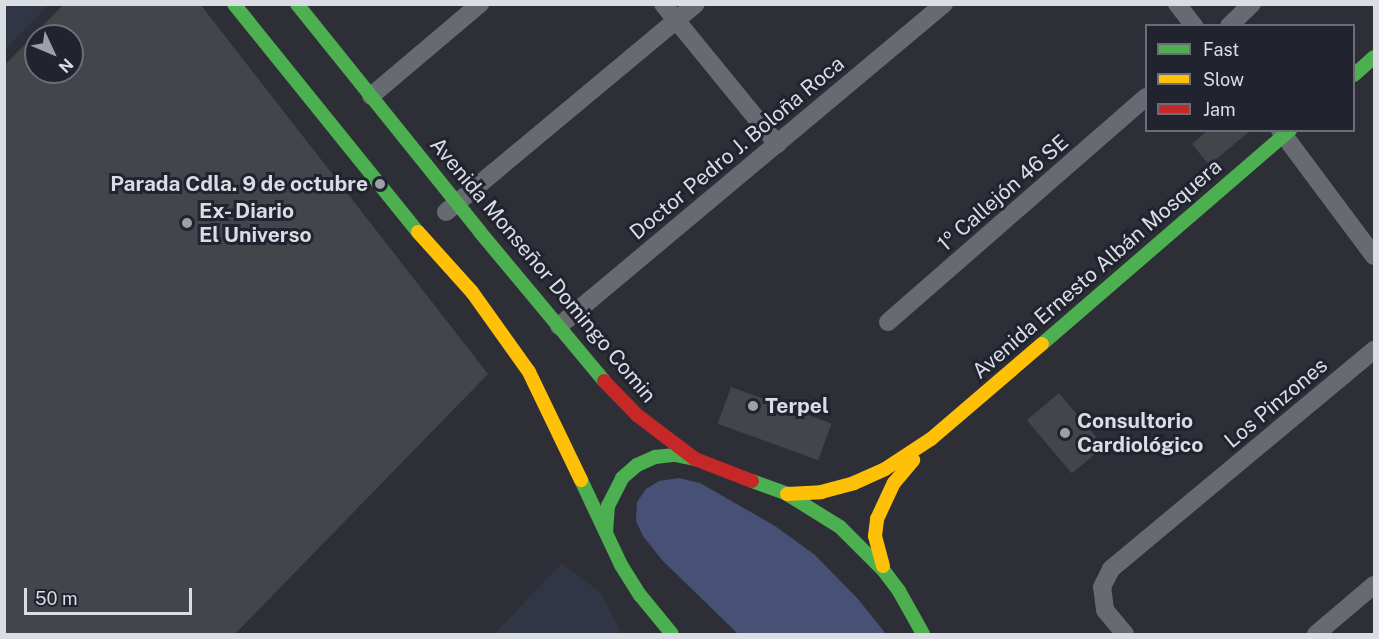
<!DOCTYPE html>
<html>
<head>
<meta charset="utf-8">
<style>
	body { margin:0 }
	#map { position:relative; width:1379px; height:639px; overflow:hidden; background:#2e2f36; font-family:"Public Sans",sans-serif }
	div>[style] { position:absolute }
	.built>* { inset:0; background:#313646 }
	.green>* { inset:0; background:#475075 }
	.building>* { inset:0; background:#44454a; transform-origin:0 0 }
	.street>* { height:18px; margin:-9px; padding:0 9px; transform-origin:9px; border-radius:9px; background:#686a71 }
	.fast>* { height:14px; margin:-7px; padding:0 7px; transform-origin:7px; border-radius:7px; background:#4caf50 }
	.slow>* { height:14px; margin:-7px; padding:0 7px; transform-origin:7px; border-radius:7px; background:#ffc107 }
	.jam>* { height:14px; margin:-7px; padding:0 7px; transform-origin:7px; border-radius:7px; background:#c62828 }
	.dots>* { width:16px; height:16px; translate:-50% -50%; box-sizing:border-box; border:3px solid #21242f; border-radius:50% }
	span { translate:-50% -50%; white-space:nowrap; text-align:center; line-height:1.15; -webkit-text-stroke:6px #21242f; paint-order:stroke }
	.street-label { font-size:21px; color:#dbdde5 }
	.poi-label { font-size:21px; color:#dbdde5; font-weight:700 }
	.right { translate:-100% -50%; text-align:right }
	.left { translate:0 -50%; text-align:left }
	.frame { position:absolute; inset:0; border:6px solid #dbdde5; pointer-events:none }
	.legend { position:absolute; left:1145px; top:24px; width:210px; height:108px; box-sizing:border-box; background:#21242f; border:2px solid #6b6e78; margin:0; padding:8px 10px; list-style:none; font-size:18px; color:#dbdde5 }
	.legend li { display:flex; align-items:center; gap:12px; height:30px }
	.legend b { width:30px; border:2px solid #6b6e78 }
	.north { position:absolute; left:24px; top:24px; width:60px; height:60px; box-sizing:border-box; background:#21242f; border:2px solid #6b6e78; border-radius:50%; rotate:134deg; font-size:16px; font-weight:700; line-height:24px; text-align:center; color:#dbdde5 }
	.north::after { content:''; display:block; margin:auto; width:21px; height:27px; background:#9ea0a8; clip-path:polygon(50% 0,100% 100%,50% 72%,0 100%) }
	.scale { position:absolute; left:24px; top:588px; width:168px; height:27px; box-sizing:border-box; border:3px solid #dbdde5; border-top:0; padding-left:8px; font-size:18px; line-height:21px; white-space:nowrap; color:#dbdde5; -webkit-text-stroke:4px #21242f; paint-order:stroke }
</style>
</head>
<body>
<div id="map">
	<div class="built">
		<i style="clip-path:polygon(5px 4px,48px 5px,5px 50px,4px 5px)"></i>
		<i style="clip-path:polygon(562px 563px,601px 593px,622px 634px,494px 634px)"></i>
	</div>
	<div class="green">
		<i style="clip-path:polygon(679px 478px,700px 483px,775px 526px,815px 555px,858px 599px,886px 634px,738px 634px,662px 560px,643px 536px,636px 521px,637px 502px,646px 489px,659px 481px)"></i>
	</div>
	<div class="building">
		<i style="clip-path:polygon(evenodd,64px 4px,200px 4px,488px 374px,235px 634px,4px 634px,4px 66px,64px 4px,36px 36px,72px 36px,72px 72px,36px 72px,36px 36px)"></i>
		<i style="clip-path:polygon(1208px 130px,1251px 130px,1209px 165px,1192px 144px)"></i>
		<i style="left:731px;top:387px;width:107px;height:39px;rotate:20deg"></i>
		<i style="left:1059px;top:393px;width:70px;height:42px;rotate:50deg"></i>
	</div>
	<div class="street">
		<i style="left:663px;top:4px;width:181px;rotate:50.8deg"></i>
		<i style="left:1177px;top:4px;width:28px;rotate:52deg"></i>
		<i style="left:1229px;top:26px;width:32px;rotate:-44deg"></i>
		<i style="left:371px;top:96px;width:143px;rotate:-40.2deg"></i>
		<i style="left:1280px;top:130px;width:157px;rotate:53.3deg"></i>
		<i style="left:446px;top:212px;width:325px;rotate:-39.8deg"></i>
		<i style="left:888px;top:322px;width:342px;rotate:-41.1deg"></i>
		<i style="left:559px;top:326px;width:502px;rotate:-39.91deg"></i>
		<i style="left:1125px;top:634px;width:31px;rotate:-130deg"></i>
		<i style="left:1105px;top:610px;width:23px;rotate:-97deg"></i>
		<i style="left:1102px;top:587px;width:20px;rotate:-63deg"></i>
		<i style="left:1111px;top:569px;width:342px;rotate:-39.8deg"></i>
		<i style="left:1316px;top:634px;width:76px;rotate:-40.2deg"></i>
	</div>
	<div class="fast">
		<i style="left:234px;top:4px;width:293px;rotate:51.1deg"></i>
		<i style="left:297px;top:4px;width:292px;rotate:51.2deg"></i>
		<i style="left:480px;top:232px;width:194px;rotate:50.2deg"></i>
		<i style="left:1354px;top:75px;width:27px;rotate:-42deg"></i>
		<i style="left:1042px;top:344px;width:328px;rotate:-40.8deg"></i>
		<i style="left:581px;top:480px;width:94px;rotate:64.8deg"></i>
		<i style="left:621px;top:565px;width:36px;rotate:58deg"></i>
		<i style="left:640px;top:595px;width:50px;rotate:50.6deg"></i>
		<i style="left:752px;top:481px;width:37px;rotate:20deg"></i>
		<i style="left:787px;top:494px;width:62px;rotate:31.9deg"></i>
		<i style="left:840px;top:527px;width:62px;rotate:45deg"></i>
		<i style="left:884px;top:571px;width:25px;rotate:53deg"></i>
		<i style="left:899px;top:591px;width:49px;rotate:60.8deg"></i>
		<i style="left:606px;top:533px;width:27px;rotate:-86deg"></i>
		<i style="left:608px;top:506px;width:31px;rotate:-63deg"></i>
		<i style="left:622px;top:478px;width:20px;rotate:-41deg"></i>
		<i style="left:637px;top:465px;width:20px;rotate:-24deg"></i>
		<i style="left:655px;top:457px;width:20px;rotate:-6deg"></i>
		<i style="left:675px;top:455px;width:20px;rotate:11deg"></i>
	</div>
	<div class="slow">
		<i style="left:418px;top:232px;width:81px;rotate:48deg"></i>
		<i style="left:472px;top:292px;width:98px;rotate:54.5deg"></i>
		<i style="left:529px;top:372px;width:120px;rotate:64.3deg"></i>
		<i style="left:787px;top:494px;width:34px;rotate:-3deg"></i>
		<i style="left:821px;top:492px;width:34px;rotate:-15deg"></i>
		<i style="left:854px;top:483px;width:34px;rotate:-24deg"></i>
		<i style="left:885px;top:469px;width:55px;rotate:-33.1deg"></i>
		<i style="left:931px;top:439px;width:146px;rotate:-40.6deg"></i>
		<i style="left:883px;top:566px;width:31px;rotate:-105deg"></i>
		<i style="left:875px;top:536px;width:17px;rotate:-83deg"></i>
		<i style="left:877px;top:519px;width:40px;rotate:-65deg"></i>
		<i style="left:894px;top:483px;width:30px;rotate:-50deg"></i>
	</div>
	<div class="jam">
		<i style="left:604px;top:381px;width:47px;rotate:45.9deg"></i>
		<i style="left:637px;top:415px;width:73px;rotate:37.2deg"></i>
		<i style="left:695px;top:459px;width:61px;rotate:21.1deg"></i>
	</div>
	<div class="dots">
		<i style="left:380px;top:184px;background:#9ea0a8"></i>
		<i style="left:187px;top:223px;background:#9ea0a8"></i>
		<i style="left:753px;top:406px;background:#9ea0a8"></i>
		<i style="left:1065px;top:433px;background:#9ea0a8"></i>
	</div>
	<div class="street-label">
		<span style="left:737px;top:148px;rotate:-40deg">Doctor Pedro J. Boloña Roca</span>
		<span style="left:1003px;top:193px;rotate:-41deg">1º Callejón 46 SE</span>
		<span style="left:1097px;top:269px;rotate:-41deg">Avenida Ernesto Albán Mosquera</span>
		<span style="left:543px;top:270px;rotate:50deg">Avenida Monseñor Domingo Comin</span>
		<span style="left:1276px;top:403px;rotate:-40deg">Los Pinzones</span>
	</div>
	<div class="poi-label">
		<span class="right" style="left:368px;top:184px">Parada Cdla. 9 de octubre</span>
		<span class="left" style="left:199px;top:223px">Ex- Diario<br>El Universo</span>
		<span class="left" style="left:765px;top:406px">Terpel</span>
		<span class="left" style="left:1077px;top:433px">Consultorio<br>Cardiológico</span>
	</div>
	<div class="frame"></div>
	<ul class="legend">
	<li><b style="height:8px;background:#4caf50"></b>Fast</li>
	<li><b style="height:8px;background:#ffc107"></b>Slow</li>
	<li><b style="height:8px;background:#c62828"></b>Jam</li>
	</ul>
	<div class="north">N</div>
	<div class="scale">50 m</div>
</div>
</body>
</html>
